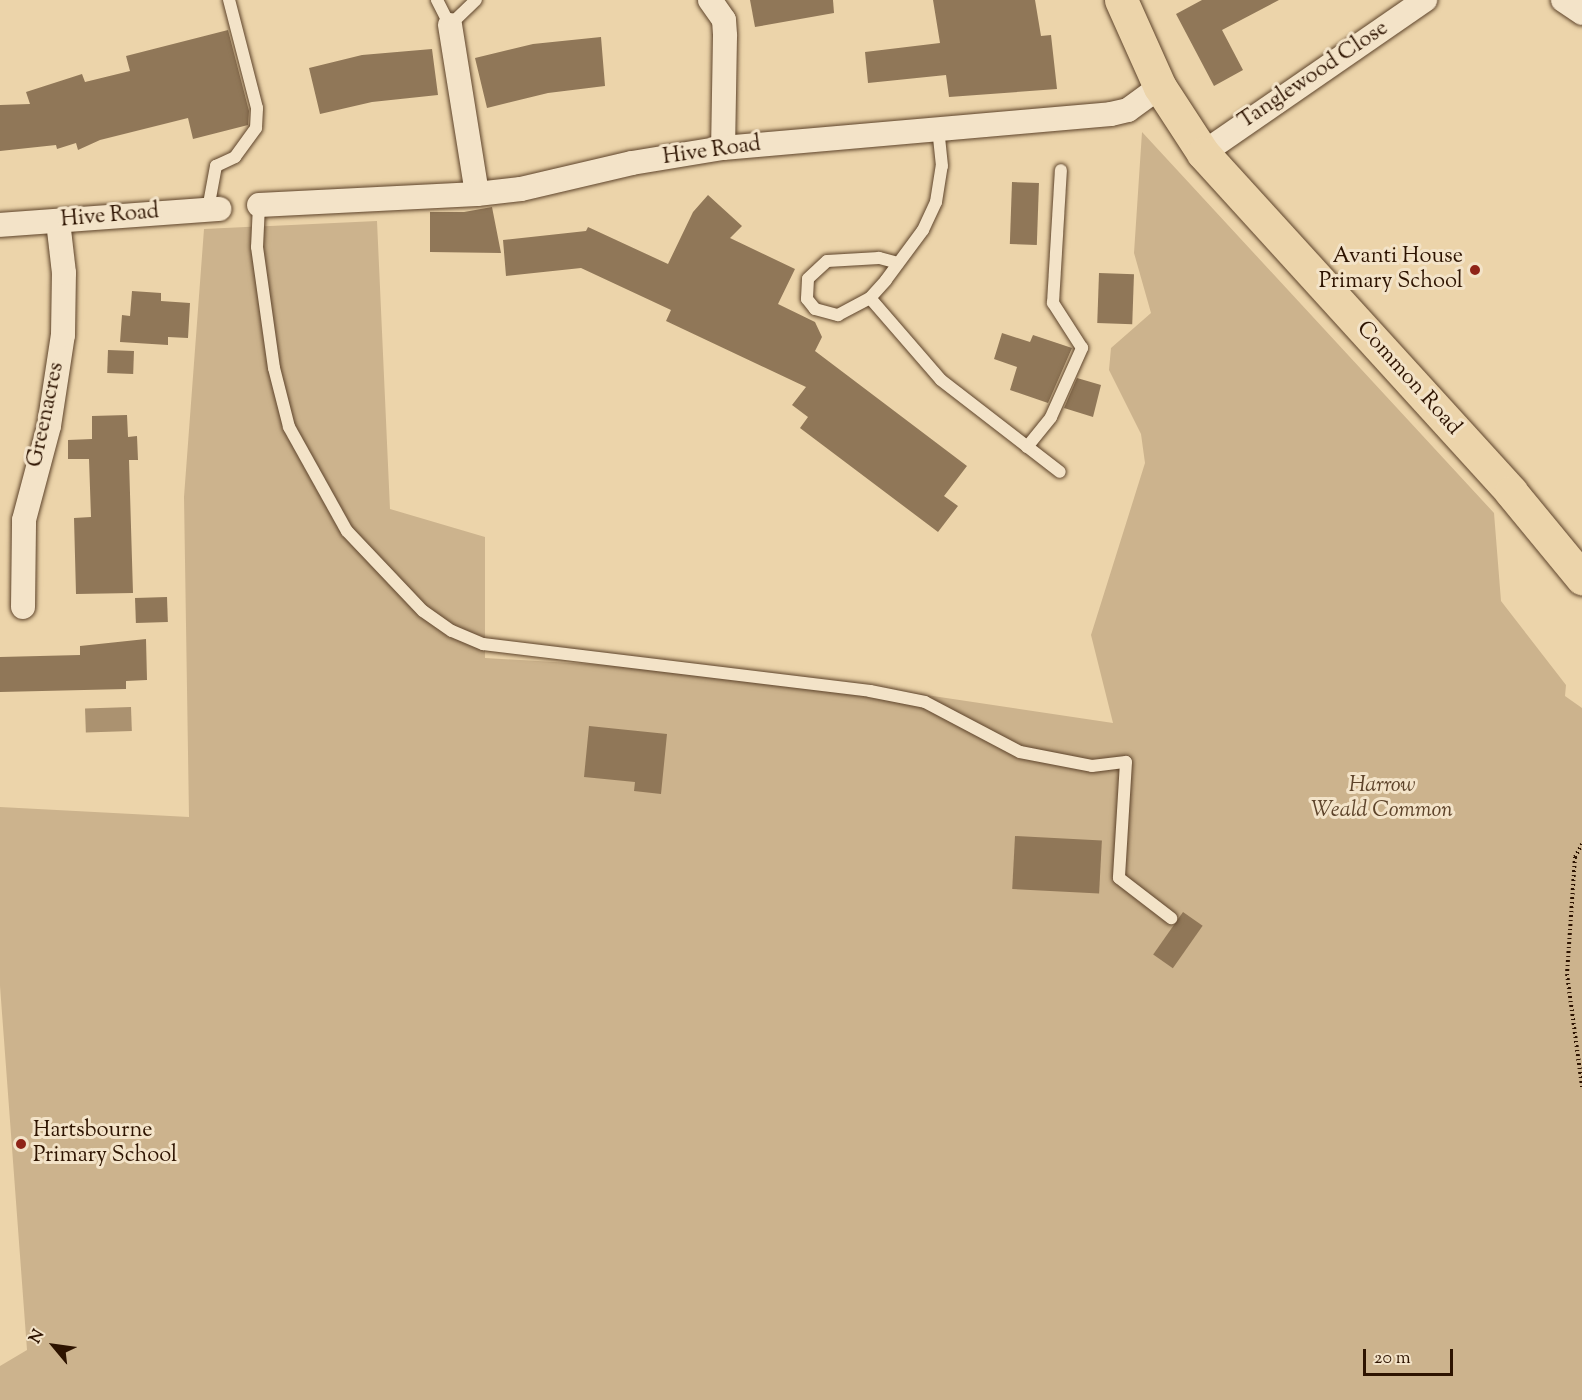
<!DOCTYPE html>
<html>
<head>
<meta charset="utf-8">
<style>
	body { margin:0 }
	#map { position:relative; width:1582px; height:1400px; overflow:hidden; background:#ecd4aa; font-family:"Sorts Mill Goudy",serif }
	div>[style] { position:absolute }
	.green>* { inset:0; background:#ccb38d }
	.water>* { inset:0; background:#ab9270; transform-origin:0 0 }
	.building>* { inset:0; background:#907758; transform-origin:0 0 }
	.path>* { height:4px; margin-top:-2px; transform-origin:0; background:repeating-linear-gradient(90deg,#2d1300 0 1.5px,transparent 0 4.5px) }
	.roads { filter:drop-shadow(0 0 2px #5d432a) drop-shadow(0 0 2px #5d432a) }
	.service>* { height:12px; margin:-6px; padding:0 6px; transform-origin:6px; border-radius:6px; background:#f3e3c8 }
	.minor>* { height:24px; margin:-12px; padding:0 12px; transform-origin:12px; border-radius:12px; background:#f3e3c8 }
	.primary>* { height:33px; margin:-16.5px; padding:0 16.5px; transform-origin:16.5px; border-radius:16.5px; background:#ecd4aa }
	.dots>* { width:16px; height:16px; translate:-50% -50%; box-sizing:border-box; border:3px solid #f3e3c8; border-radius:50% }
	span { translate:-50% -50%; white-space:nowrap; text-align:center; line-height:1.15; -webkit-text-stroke:6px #f3e3c8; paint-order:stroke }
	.street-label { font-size:22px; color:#2d1300 }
	.poi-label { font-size:22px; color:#2d1300 }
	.right { translate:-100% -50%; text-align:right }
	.left { translate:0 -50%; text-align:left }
	.park-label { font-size:22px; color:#5d432a; font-style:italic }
	.north { position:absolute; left:24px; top:1316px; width:60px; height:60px; -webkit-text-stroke:4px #f3e3c8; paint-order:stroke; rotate:299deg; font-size:16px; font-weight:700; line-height:24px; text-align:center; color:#2d1300 }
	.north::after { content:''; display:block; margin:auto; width:21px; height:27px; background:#2d1300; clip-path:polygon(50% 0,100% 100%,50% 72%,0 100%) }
	.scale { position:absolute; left:1363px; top:1349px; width:90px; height:27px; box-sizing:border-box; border:3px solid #2d1300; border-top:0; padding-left:8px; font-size:18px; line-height:21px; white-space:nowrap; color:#2d1300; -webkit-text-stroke:4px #f3e3c8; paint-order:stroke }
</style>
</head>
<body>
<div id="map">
	<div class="green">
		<i style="clip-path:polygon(1142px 132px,1494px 513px,1501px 601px,1566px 685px,1565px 696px,1582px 708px,1582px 1400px,0 1400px,0 1366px,27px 1350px,0 986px,0 807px,189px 817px,184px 497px,204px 229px,377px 221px,390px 509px,485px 537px,485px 658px,806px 677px,1113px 723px,1091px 635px,1145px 463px,1141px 434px,1109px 370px,1111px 348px,1151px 313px,1134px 253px)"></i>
	</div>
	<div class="water">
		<i style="left:131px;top:707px;width:24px;height:46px;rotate:88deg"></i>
	</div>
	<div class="building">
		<i style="clip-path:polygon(750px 0,833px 0,834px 13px,755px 27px)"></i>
		<i style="clip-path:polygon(933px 0,1035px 0,1041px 36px,1051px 35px,1057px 89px,949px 97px,946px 75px,868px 83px,865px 52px,940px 43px)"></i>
		<i style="clip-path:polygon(1202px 0,1279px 0,1222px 30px,1243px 70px,1214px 86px,1176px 14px)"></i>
		<i style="clip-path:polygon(228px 30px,249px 111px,248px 125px,193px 139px,188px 118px,100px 140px,78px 150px,76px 143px,57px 149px,56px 145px,0 151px,0 105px,30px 104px,26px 92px,82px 74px,85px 82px,130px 71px,126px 56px)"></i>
		<i style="clip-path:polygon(601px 37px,605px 86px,548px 93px,487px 108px,475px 58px,533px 44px)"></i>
		<i style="clip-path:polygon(432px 49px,438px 95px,372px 102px,320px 114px,309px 68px,362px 55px)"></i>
		<i style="left:1012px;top:182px;width:27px;height:62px;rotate:2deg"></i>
		<i style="clip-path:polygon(708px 195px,742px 226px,730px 238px,795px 269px,778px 304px,815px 322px,822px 337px,815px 351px,967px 466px,944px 496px,958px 506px,938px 532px,800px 428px,808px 417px,792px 405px,806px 387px,666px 321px,671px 310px,581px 268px,506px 276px,503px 240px,586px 231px,588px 227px,668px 264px,693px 212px)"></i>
		<i style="clip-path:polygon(492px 207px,501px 253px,430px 252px,430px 212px,464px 212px)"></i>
		<i style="left:1099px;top:273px;width:35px;height:50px;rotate:2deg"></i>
		<i style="clip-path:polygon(132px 291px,161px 293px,161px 301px,190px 303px,188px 338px,168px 337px,168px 345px,120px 342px,122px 315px,130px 316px)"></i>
		<i style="clip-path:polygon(1002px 333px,1030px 342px,1033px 335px,1072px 348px,1048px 403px,1010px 390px,1017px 367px,994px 359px)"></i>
		<i style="left:108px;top:350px;width:26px;height:23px;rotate:2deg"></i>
		<i style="clip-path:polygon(1077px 378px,1101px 385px,1093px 417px,1064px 408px)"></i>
		<i style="clip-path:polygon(127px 415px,128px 437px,137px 436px,138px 460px,129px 460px,133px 593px,76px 594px,74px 518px,91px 517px,89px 459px,68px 459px,68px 440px,92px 439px,92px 416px)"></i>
		<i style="left:167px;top:597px;width:25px;height:32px;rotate:88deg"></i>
		<i style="clip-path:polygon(146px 639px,147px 680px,126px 681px,126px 689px,0 692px,0 657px,80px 655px,80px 646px)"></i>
		<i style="clip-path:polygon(589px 726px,667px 734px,661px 794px,634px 791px,635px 782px,584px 777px)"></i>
		<i style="left:1015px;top:836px;width:87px;height:53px;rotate:3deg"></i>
		<i style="left:1183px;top:912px;width:24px;height:52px;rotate:35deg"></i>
	</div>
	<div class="path">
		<i style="left:1582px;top:844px;width:15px;rotate:118deg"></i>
		<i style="left:1575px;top:857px;width:117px;rotate:93.9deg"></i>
		<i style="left:1567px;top:974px;width:114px;rotate:82.4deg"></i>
	</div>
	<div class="roads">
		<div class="service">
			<i style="left:437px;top:0;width:28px;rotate:63deg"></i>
			<i style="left:450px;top:25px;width:36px;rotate:-44deg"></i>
			<i style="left:259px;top:205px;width:42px;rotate:92.7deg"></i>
			<i style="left:257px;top:247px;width:122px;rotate:82deg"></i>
			<i style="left:274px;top:368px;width:61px;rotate:75.7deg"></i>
			<i style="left:289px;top:427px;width:119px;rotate:60.9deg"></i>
			<i style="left:347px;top:531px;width:110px;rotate:46.5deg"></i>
			<i style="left:423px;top:611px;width:35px;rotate:35deg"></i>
			<i style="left:452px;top:631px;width:34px;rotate:23deg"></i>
			<i style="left:483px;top:644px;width:390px;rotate:6.9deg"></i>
			<i style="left:870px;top:691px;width:56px;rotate:11.3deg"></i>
			<i style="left:925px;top:702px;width:107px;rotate:27.8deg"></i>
			<i style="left:1020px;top:752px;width:73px;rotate:11deg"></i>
			<i style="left:1092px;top:766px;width:34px;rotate:-7deg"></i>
			<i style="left:1126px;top:762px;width:116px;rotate:93.5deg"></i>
			<i style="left:1119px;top:878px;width:66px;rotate:37.6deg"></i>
			<i style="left:208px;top:209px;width:44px;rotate:-79.5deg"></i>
			<i style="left:216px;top:166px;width:21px;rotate:-25deg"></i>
			<i style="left:235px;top:157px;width:36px;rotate:-54deg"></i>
			<i style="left:256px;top:128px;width:20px;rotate:-87deg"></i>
			<i style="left:257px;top:108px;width:112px;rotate:-104.5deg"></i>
			<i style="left:898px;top:263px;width:20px;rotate:-165deg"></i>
			<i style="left:879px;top:258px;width:52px;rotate:176.7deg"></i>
			<i style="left:827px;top:261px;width:26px;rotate:137deg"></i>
			<i style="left:808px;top:279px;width:20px;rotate:93deg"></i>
			<i style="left:807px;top:299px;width:13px;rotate:51deg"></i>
			<i style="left:815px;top:309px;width:24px;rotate:15deg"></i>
			<i style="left:838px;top:315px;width:36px;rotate:-28deg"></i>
			<i style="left:870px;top:298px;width:24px;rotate:-48deg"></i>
			<i style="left:886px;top:280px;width:62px;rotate:-53.5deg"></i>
			<i style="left:923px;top:230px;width:31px;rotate:-65deg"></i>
			<i style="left:936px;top:202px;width:36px;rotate:-81deg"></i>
			<i style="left:942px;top:166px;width:38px;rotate:-96deg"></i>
			<i style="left:870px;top:298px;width:108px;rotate:49.1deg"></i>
			<i style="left:941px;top:380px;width:150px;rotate:37.7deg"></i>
			<i style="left:1027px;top:447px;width:38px;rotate:-51deg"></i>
			<i style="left:1051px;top:417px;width:76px;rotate:-65.8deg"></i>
			<i style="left:1082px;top:348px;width:54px;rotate:-122.8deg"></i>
			<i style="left:1053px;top:303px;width:133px;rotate:-86.6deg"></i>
		</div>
		<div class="minor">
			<i style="left:710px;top:0;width:24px;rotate:55deg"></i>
			<i style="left:724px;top:20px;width:16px;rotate:86deg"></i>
			<i style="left:725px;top:36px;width:112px;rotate:91deg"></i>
			<i style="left:1563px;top:0;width:23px;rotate:34deg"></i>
			<i style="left:450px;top:25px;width:171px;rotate:80.9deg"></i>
			<i style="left:1203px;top:153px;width:270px;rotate:-34.6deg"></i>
			<i style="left:259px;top:205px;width:218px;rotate:-2.9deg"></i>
			<i style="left:477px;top:194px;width:44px;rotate:-6.5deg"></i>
			<i style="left:521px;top:189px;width:114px;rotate:-13.2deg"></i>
			<i style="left:632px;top:163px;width:92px;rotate:-9.4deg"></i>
			<i style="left:723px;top:148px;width:389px;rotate:-5deg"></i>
			<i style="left:1111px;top:114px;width:17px;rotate:-13deg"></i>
			<i style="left:1128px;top:110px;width:39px;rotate:-36deg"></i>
			<i style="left:0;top:225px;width:220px;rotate:-4.2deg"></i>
			<i style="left:23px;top:607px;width:87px;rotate:-89.3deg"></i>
			<i style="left:24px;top:520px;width:97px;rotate:-75.1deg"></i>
			<i style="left:49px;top:426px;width:92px;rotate:-81.3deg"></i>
			<i style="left:63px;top:335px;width:62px;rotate:-89.1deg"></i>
			<i style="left:64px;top:273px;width:52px;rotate:-96.6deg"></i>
		</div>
		<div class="primary">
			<i style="left:1121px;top:0;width:95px;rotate:65.9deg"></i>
			<i style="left:1160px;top:87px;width:79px;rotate:56.9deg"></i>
			<i style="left:1203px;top:153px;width:458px;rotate:47.7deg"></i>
			<i style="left:1511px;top:492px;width:112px;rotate:50.5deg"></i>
		</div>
	</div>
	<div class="dots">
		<i style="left:1475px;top:270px;background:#8f2418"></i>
		<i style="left:21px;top:1144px;background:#8f2418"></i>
	</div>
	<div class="street-label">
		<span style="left:1314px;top:76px;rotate:-34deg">Tanglewood Close</span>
		<span style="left:712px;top:152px;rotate:-8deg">Hive Road</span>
		<span style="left:110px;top:217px;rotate:-5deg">Hive Road</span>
		<span style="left:1408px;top:379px;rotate:48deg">Common Road</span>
		<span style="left:47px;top:415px;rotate:-78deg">Greenacres</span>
	</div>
	<div class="poi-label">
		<span class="right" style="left:1463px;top:270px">Avanti House<br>Primary School</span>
		<span class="left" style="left:33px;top:1144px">Hartsbourne<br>Primary School</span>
	</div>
	<div class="park-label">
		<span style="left:1382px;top:799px">Harrow<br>Weald Common</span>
	</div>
	<div class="north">N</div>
	<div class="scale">20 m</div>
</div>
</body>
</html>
